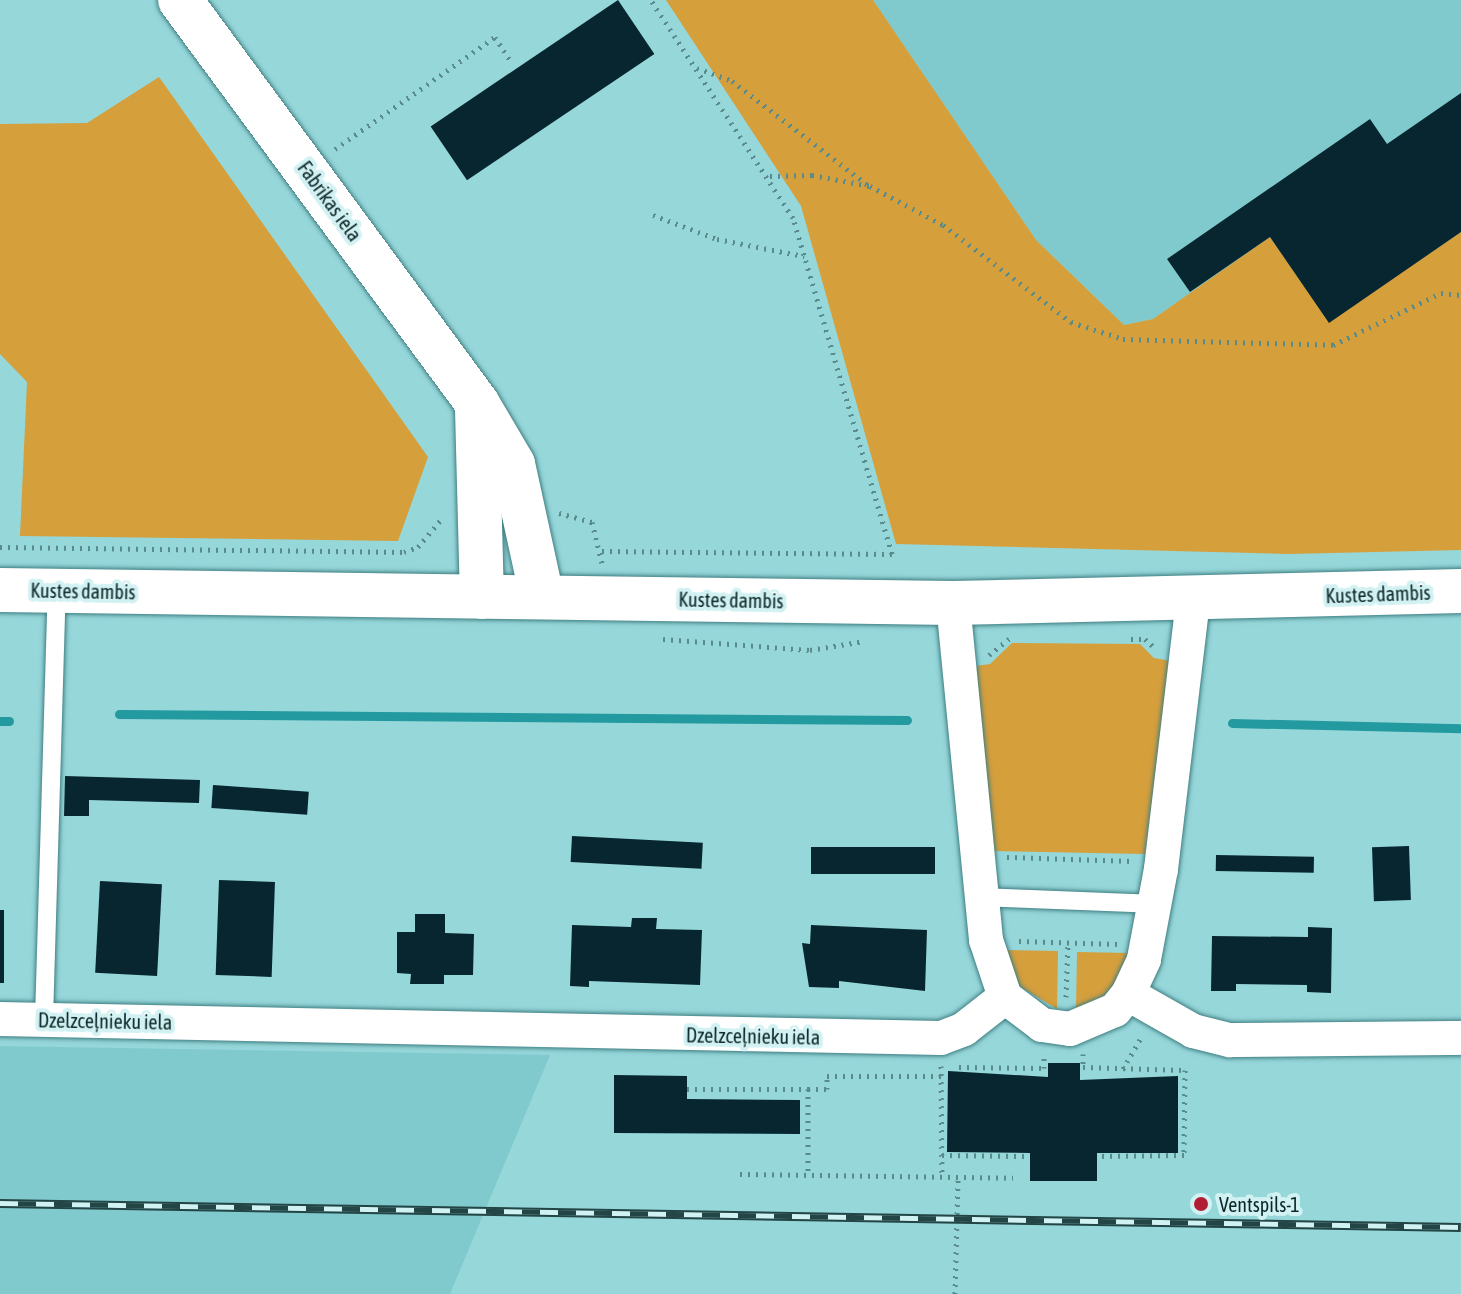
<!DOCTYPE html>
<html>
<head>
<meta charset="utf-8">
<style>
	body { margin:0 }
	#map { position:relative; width:1461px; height:1294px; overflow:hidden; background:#96d7da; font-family:"Asap Condensed",sans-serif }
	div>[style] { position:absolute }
	.built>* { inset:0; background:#80cacd }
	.green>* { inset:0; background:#d59f3c }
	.stream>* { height:9px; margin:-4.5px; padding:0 4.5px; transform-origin:4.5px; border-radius:4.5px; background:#239a9f }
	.building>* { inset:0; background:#07262f; transform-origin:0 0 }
	.path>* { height:5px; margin-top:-2.5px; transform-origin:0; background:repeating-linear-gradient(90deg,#598a8c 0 2px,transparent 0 8px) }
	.roads { filter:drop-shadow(0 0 2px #3f7e81) drop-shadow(0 0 2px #3f7e81) }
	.lane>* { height:18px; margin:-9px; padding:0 9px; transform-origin:9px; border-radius:9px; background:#fff }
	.street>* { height:34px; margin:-17px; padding:0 17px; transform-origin:17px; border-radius:17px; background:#fff }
	.primary>* { height:44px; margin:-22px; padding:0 22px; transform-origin:22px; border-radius:22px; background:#fff }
	.rail>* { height:9px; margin-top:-4.5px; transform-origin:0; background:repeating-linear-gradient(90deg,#d2f1f2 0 18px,#244546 0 36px); box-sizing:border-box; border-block:2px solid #244546 }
	.dots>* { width:22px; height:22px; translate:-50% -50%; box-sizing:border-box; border:4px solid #d2f1f2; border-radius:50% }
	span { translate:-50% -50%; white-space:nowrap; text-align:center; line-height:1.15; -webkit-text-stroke:8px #d2f1f2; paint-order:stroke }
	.street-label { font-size:20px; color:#0c2728 }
	.poi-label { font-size:20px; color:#0c2728 }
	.left { translate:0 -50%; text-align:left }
</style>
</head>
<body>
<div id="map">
	<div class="built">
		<i style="clip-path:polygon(873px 0,1461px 0,1461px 232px,1329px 323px,1270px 238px,1153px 319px,1124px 325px,1036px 240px)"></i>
		<i style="clip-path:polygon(0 1046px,550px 1055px,450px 1294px,0 1294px)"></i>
	</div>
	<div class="green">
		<i style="clip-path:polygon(666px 0,873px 0,1036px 240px,1124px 325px,1153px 319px,1270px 237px,1329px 322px,1461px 232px,1461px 550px,1289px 554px,896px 544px,801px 206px)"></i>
		<i style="clip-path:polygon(159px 77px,428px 457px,398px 541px,20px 536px,27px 382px,0 354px,0 124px,87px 123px)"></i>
		<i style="clip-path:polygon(1012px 643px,1140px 644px,1154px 658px,1171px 661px,1145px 854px,992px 851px,976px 666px,990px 664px)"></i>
		<i style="clip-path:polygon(1006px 950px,1058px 951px,1057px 1009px,1019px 986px)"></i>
		<i style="clip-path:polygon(1077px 952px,1130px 953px,1113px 992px,1076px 1010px)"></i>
	</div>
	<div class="stream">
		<i style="left:119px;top:714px;width:788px;rotate:0.44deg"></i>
		<i style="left:0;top:721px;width:9px"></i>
		<i style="left:1232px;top:723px;width:229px;rotate:1.3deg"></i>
	</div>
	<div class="building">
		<i style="left:618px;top:0;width:65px;height:226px;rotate:56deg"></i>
		<i style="clip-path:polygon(1461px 93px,1461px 232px,1329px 323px,1270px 237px,1190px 292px,1167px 259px,1370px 119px,1387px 144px)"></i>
		<i style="clip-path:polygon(65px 776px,200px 780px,199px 803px,89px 800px,89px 816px,64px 816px)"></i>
		<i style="left:213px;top:785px;width:96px;height:23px;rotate:4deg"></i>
		<i style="left:572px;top:836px;width:131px;height:26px;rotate:3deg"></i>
		<i style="left:1409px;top:846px;width:54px;height:37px;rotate:88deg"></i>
		<i style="left:811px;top:847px;width:124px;height:27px"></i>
		<i style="left:1216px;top:855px;width:98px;height:16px;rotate:1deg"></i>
		<i style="left:219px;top:880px;width:56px;height:95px;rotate:2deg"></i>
		<i style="left:100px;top:881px;width:62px;height:92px;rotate:3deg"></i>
		<i style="left:0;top:910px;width:4px;height:73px"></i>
		<i style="clip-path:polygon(415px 914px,445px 914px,445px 933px,474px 934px,473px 975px,444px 975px,444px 984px,410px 984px,411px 974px,397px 973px,397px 932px,415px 932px)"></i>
		<i style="clip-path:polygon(632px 918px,657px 918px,656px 929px,702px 930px,700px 985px,589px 981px,589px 987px,570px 986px,572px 925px,631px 927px)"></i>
		<i style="clip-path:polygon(811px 925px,927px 930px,925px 991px,839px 981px,839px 988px,809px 987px,802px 943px,810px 944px)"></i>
		<i style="clip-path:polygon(1308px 927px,1332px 928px,1331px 993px,1307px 992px,1307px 985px,1236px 984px,1236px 991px,1211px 991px,1212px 936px,1308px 937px)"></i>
		<i style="clip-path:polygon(1048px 1063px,1080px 1063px,1080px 1080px,1178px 1076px,1178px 1153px,1097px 1153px,1097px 1181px,1030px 1181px,1030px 1153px,947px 1152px,948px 1071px,1048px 1077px)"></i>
		<i style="clip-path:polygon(614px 1075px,687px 1076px,687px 1099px,800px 1100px,800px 1134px,614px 1133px)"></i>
	</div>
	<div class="path">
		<i style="left:697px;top:68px;width:37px;rotate:20deg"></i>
		<i style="left:732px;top:81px;width:173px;rotate:37.5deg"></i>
		<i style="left:335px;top:149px;width:195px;rotate:-35deg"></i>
		<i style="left:495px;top:37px;width:27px;rotate:57deg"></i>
		<i style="left:770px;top:176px;width:42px;rotate:-1.4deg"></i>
		<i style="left:812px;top:175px;width:59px;rotate:10.7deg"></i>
		<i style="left:870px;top:186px;width:83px;rotate:28.1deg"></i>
		<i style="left:943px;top:225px;width:161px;rotate:37.2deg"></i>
		<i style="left:1071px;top:322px;width:55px;rotate:18.1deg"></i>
		<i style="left:1123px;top:339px;width:210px;rotate:1.6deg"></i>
		<i style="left:1333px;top:345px;width:120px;rotate:-25.7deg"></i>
		<i style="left:1441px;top:293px;width:20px;rotate:6deg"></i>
		<i style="left:653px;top:215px;width:68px;rotate:20.6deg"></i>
		<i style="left:717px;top:239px;width:89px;rotate:11.1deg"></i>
		<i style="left:559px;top:513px;width:34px;rotate:15deg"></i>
		<i style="left:592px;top:522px;width:42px;rotate:76.3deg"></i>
		<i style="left:0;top:547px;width:404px;rotate:0.7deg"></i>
		<i style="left:404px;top:552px;width:15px;rotate:-20deg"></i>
		<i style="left:418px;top:547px;width:38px;rotate:-50deg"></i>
		<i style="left:602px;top:551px;width:290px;rotate:0.6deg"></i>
		<i style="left:892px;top:554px;width:350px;rotate:-106.4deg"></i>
		<i style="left:793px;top:218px;width:260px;rotate:-123.1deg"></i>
		<i style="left:663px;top:639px;width:147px;rotate:4.3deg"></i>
		<i style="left:810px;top:650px;width:55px;rotate:-9.5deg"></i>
		<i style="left:1131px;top:639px;width:14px"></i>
		<i style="left:1145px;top:639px;width:15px;rotate:42deg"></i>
		<i style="left:989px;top:655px;width:26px;rotate:-39deg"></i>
		<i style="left:1007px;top:857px;width:126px;rotate:1.8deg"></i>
		<i style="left:1019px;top:941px;width:98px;rotate:1.8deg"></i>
		<i style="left:1066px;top:997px;width:55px;rotate:-87.9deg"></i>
		<i style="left:1083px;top:1054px;width:13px;rotate:90deg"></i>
		<i style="left:1083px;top:1067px;width:102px;rotate:1.7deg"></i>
		<i style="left:1185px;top:1070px;width:85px;rotate:90.7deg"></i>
		<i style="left:1184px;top:1155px;width:87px;rotate:179.3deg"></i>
		<i style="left:941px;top:1066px;width:111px;rotate:89.5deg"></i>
		<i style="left:959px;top:1067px;width:85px;rotate:0.7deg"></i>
		<i style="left:1044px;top:1068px;width:13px;rotate:-90deg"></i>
		<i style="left:1123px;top:1069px;width:38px;rotate:-60deg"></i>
		<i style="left:687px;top:1089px;width:121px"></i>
		<i style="left:808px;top:1089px;width:86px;rotate:90deg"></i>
		<i style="left:808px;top:1089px;width:19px"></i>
		<i style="left:827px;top:1089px;width:13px;rotate:-90deg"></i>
		<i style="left:827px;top:1076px;width:114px"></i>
		<i style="left:942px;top:1155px;width:88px;rotate:0.7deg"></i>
		<i style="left:740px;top:1174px;width:273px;rotate:0.8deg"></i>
		<i style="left:955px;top:1294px;width:116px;rotate:-88.5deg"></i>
	</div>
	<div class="roads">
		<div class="lane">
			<i style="left:982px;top:897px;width:173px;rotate:2.3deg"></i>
			<i style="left:44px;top:1019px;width:428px;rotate:-88.3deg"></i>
		</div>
		<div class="street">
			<i style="left:953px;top:603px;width:339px;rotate:84.4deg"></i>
			<i style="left:986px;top:940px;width:60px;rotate:71.6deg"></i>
			<i style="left:1128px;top:994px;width:38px;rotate:-65deg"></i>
			<i style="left:1144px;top:959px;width:92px;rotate:-79.3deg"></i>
			<i style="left:1161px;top:869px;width:271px;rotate:-83.2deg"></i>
			<i style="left:0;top:1019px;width:941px;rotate:1.16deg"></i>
			<i style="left:941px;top:1038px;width:25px;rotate:-21deg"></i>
			<i style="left:964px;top:1029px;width:52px;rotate:-38deg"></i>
			<i style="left:1005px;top:997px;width:46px;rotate:37.1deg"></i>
			<i style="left:1042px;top:1025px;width:28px;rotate:8deg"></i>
			<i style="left:1070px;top:1029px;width:49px;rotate:-22.9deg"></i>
			<i style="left:1115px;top:1010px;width:21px;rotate:-51deg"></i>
			<i style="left:1128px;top:994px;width:75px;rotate:29.6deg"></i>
			<i style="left:1193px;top:1031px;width:38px;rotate:14deg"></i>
			<i style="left:1230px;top:1040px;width:231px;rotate:-0.5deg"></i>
		</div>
		<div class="primary">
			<i style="left:180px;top:0;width:501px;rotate:53.61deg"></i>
			<i style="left:477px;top:403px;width:71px;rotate:59.5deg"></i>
			<i style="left:513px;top:464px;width:136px;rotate:77.7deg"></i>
			<i style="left:477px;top:409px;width:188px;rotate:88.5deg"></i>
			<i style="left:0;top:590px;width:953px;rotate:0.78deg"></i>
			<i style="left:953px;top:603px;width:508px;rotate:-1.35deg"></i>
		</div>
	</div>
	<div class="rail">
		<i style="left:0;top:1203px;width:1461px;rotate:0.94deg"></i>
	</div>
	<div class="dots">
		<i style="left:1201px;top:1204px;background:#b11d35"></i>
	</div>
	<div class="street-label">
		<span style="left:330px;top:201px;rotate:54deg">Fabrikas iela</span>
		<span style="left:83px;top:591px;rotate:1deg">Kustes dambis</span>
		<span style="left:1378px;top:594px;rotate:-2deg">Kustes dambis</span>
		<span style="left:731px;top:600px;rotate:1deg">Kustes dambis</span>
		<span style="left:105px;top:1021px;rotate:1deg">Dzelzceļnieku iela</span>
		<span style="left:753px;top:1036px;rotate:1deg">Dzelzceļnieku iela</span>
	</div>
	<div class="poi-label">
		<span class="left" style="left:1219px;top:1204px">Ventspils-1</span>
	</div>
</div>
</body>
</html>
